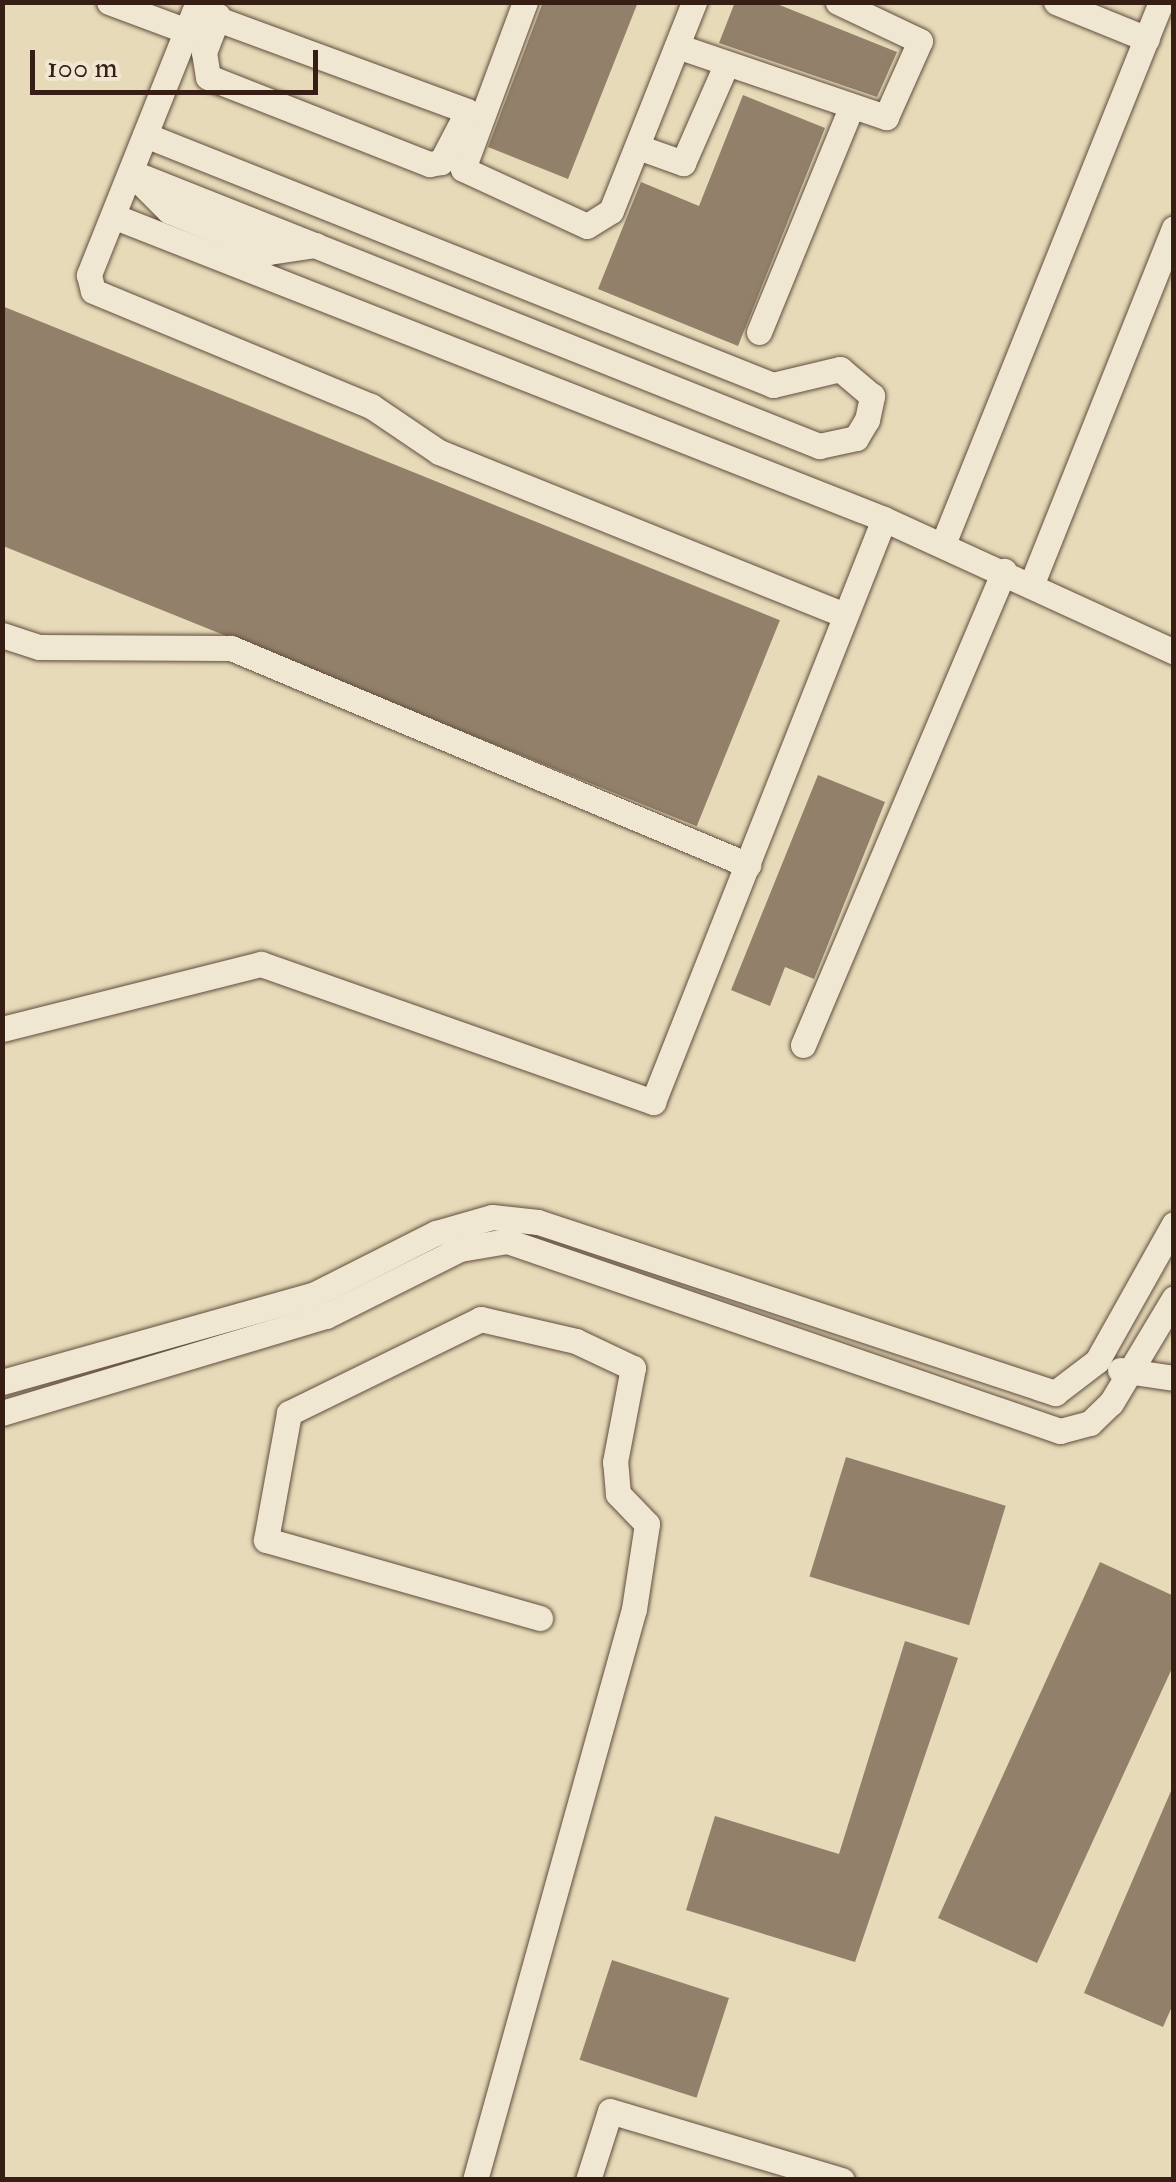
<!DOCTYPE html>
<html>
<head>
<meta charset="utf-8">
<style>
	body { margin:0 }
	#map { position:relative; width:1176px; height:2182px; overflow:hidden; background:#e6dab8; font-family:"IM FELL Double Pica",serif }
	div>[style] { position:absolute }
	.building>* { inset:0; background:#92806a; transform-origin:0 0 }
	.roads { filter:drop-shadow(0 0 2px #624d3e) drop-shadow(0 0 2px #624d3e) }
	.minor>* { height:25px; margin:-12.5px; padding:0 12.5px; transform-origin:12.5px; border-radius:12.5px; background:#efe7d1 }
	span { translate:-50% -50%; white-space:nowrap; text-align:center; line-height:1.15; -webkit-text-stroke:8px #efe7d1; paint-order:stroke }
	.frame { position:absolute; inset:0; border:5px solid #361e15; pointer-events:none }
	.scale { position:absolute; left:30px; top:50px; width:288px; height:45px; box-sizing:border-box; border:5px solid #361e15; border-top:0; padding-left:12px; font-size:30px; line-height:35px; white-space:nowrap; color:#361e15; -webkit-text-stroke:8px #efe7d1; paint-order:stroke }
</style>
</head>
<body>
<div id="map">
	<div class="building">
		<i style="clip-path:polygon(543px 2px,638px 2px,568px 179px,488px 147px)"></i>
		<i style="clip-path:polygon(735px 2px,772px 2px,897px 52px,877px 97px,719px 43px)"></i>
		<i style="clip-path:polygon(743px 95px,825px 128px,738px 346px,598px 289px,641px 182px,699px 206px)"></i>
		<i style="left:2px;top:306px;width:839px;height:222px;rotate:22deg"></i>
		<i style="clip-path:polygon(818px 775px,885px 802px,814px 979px,785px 967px,770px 1006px,731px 990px)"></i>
		<i style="left:846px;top:1457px;width:167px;height:125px;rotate:17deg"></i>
		<i style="clip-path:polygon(1100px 1562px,1174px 1596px,1174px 1664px,1037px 1963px,938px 1918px)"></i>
		<i style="clip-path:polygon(905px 1641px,958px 1658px,855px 1962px,686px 1910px,715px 1816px,839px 1854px)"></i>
		<i style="clip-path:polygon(1174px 1784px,1174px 2002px,1163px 2027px,1084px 1993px)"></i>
		<i style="left:612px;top:1960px;width:123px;height:105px;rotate:18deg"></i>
	</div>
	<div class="roads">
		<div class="minor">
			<i style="left:109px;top:2px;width:83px;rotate:20.4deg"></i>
			<i style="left:198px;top:2px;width:294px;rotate:111.8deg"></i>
			<i style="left:89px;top:275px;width:16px;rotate:76deg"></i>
			<i style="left:93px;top:291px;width:301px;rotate:22.5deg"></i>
			<i style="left:371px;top:406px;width:82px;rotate:34.1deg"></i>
			<i style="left:439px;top:452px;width:437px;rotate:21.9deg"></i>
			<i style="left:525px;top:2px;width:178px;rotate:110.4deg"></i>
			<i style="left:463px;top:169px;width:136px;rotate:24.7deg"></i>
			<i style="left:587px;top:226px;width:28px;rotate:-32deg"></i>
			<i style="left:611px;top:211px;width:225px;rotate:-68.3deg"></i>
			<i style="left:1056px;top:2px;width:98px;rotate:22.1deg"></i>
			<i style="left:204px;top:14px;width:280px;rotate:20.2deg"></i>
			<i style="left:218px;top:16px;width:39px;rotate:111deg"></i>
			<i style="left:204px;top:52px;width:25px;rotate:81deg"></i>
			<i style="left:208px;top:77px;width:238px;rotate:21.5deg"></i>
			<i style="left:429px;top:164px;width:12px;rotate:-9deg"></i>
			<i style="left:441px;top:162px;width:45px;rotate:-62.3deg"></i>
			<i style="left:677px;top:46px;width:221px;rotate:18.8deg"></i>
			<i style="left:886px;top:117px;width:83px;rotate:-65.9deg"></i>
			<i style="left:920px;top:41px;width:91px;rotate:-154.6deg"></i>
			<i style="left:638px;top:147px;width:48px;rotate:19.6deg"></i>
			<i style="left:683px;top:163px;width:107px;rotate:-66.3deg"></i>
			<i style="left:131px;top:172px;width:741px;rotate:21.72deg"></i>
			<i style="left:819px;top:446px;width:38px;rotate:-12deg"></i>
			<i style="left:856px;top:438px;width:21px;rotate:-59deg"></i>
			<i style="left:867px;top:420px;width:25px;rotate:-78deg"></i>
			<i style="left:872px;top:396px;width:42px;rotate:-139.8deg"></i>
			<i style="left:840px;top:369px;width:69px;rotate:166.6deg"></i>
			<i style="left:773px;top:385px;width:676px;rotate:-158.29deg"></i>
			<i style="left:134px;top:176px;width:49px;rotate:45deg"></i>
			<i style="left:169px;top:211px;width:108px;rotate:22.3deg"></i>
			<i style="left:269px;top:252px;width:47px;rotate:-8.7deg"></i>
			<i style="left:113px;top:216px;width:828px;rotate:21.45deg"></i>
			<i style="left:884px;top:519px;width:319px;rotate:24.6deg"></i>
			<i style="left:759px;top:332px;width:240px;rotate:-67.7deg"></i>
			<i style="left:943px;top:544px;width:584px;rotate:-68.09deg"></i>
			<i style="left:1032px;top:583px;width:382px;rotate:-68.2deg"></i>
			<i style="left:2px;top:635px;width:39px;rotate:18deg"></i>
			<i style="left:39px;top:647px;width:192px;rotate:0.3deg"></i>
			<i style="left:231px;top:648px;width:561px;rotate:22.77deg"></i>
			<i style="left:2px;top:1029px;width:267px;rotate:-14.1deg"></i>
			<i style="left:261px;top:964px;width:416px;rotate:19.4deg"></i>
			<i style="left:653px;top:1102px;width:627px;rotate:-68.39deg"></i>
			<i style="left:803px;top:1045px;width:515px;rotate:-67.02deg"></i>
			<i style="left:1120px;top:1370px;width:55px;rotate:8.4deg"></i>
			<i style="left:2px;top:1382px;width:325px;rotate:-15.7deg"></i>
			<i style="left:315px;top:1294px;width:136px;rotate:-26.8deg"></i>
			<i style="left:436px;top:1233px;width:58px;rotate:-15.9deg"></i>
			<i style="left:492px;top:1217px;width:46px;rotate:6.2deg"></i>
			<i style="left:538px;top:1222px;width:545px;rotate:18.3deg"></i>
			<i style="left:1055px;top:1393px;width:53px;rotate:-37.3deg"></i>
			<i style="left:1097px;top:1361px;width:157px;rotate:-60.7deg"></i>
			<i style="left:2px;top:1413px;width:338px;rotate:-16.7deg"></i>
			<i style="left:326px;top:1316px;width:150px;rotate:-26.6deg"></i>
			<i style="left:460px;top:1249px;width:48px;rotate:-9.7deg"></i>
			<i style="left:507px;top:1241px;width:585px;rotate:18.96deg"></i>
			<i style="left:1060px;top:1431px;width:31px;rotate:-15deg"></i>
			<i style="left:1090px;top:1423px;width:29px;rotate:-44deg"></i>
			<i style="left:1111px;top:1403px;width:122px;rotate:-59deg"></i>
			<i style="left:475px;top:2180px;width:593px;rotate:-74.44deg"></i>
			<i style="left:634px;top:1609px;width:86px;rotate:-81.3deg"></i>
			<i style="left:647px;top:1524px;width:42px;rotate:-134deg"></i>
			<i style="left:618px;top:1494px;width:32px;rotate:-95deg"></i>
			<i style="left:615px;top:1462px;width:96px;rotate:-79.2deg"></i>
			<i style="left:633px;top:1368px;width:63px;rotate:-154.7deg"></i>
			<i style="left:576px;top:1341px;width:98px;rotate:-167deg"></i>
			<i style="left:481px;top:1319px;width:214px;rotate:153.9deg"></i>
			<i style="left:289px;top:1413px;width:129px;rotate:100.3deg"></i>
			<i style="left:266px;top:1540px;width:285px;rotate:15.9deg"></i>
			<i style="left:588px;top:2180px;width:72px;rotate:-72.3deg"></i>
			<i style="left:610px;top:2111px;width:242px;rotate:16.6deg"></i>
		</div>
	</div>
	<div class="frame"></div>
	<div class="scale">100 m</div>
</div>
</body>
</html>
